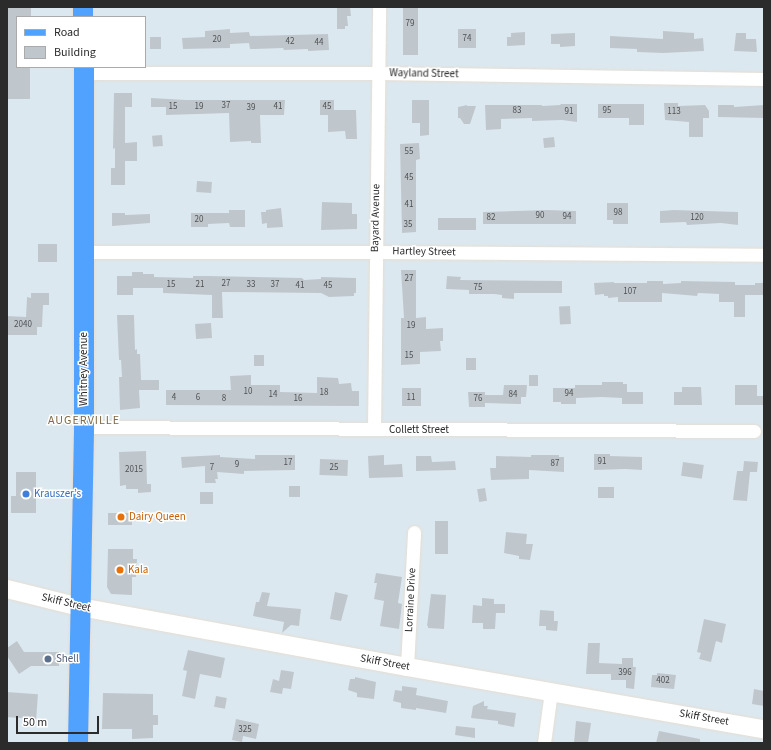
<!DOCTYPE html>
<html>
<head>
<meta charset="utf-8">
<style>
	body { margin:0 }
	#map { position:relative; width:771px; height:750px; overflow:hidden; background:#dce8ef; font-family:"Source Sans 3",sans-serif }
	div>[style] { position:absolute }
	.building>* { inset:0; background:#bfc7cd; transform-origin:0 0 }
	.roads { filter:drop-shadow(0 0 1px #e6ddd1) drop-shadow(0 0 1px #e6ddd1) }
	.street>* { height:13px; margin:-6.5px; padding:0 6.5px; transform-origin:6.5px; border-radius:6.5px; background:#fff }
	.secondary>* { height:18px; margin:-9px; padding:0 9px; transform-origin:9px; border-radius:9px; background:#fff }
	.primary>* { height:20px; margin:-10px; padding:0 10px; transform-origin:10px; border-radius:10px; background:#51a2ff }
	.dots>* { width:11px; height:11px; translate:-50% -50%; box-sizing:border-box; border:2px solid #fff; border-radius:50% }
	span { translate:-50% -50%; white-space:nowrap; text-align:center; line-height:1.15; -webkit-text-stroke:3px #fff; paint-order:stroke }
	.number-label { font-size:9px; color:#505254 }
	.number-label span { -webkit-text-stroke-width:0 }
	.street-label { font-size:11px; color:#2b2b2b }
	.shop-label { font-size:11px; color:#366cbe }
	.left { translate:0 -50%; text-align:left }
	.food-label { font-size:11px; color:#c56008 }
	.service-label { font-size:11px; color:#4e5e75 }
	.neighbourhood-label { font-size:12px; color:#816946; letter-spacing:1px }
	.frame { position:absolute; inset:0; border:8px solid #2b2b2b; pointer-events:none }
	.legend { position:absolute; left:16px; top:16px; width:130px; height:52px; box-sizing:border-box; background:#fff; border:1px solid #aaa; margin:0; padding:5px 7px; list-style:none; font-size:12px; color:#2b2b2b }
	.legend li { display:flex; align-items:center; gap:8px; height:20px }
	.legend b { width:20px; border:1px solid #aaa }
	.scale { position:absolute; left:16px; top:716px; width:83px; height:18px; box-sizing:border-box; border:2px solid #2b2b2b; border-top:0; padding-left:5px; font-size:12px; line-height:14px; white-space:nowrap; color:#2b2b2b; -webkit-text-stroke:3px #fff; paint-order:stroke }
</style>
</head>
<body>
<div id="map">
	<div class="building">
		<i style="clip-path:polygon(7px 7px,31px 7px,31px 17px,17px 17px,17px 67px,30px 67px,30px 99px,7px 99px)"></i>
		<i style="clip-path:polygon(337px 7px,350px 7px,351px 16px,347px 16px,348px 26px,345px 26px,345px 29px,337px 29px)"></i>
		<i style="left:403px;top:7px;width:15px;height:48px"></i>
		<i style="clip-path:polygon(230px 29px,230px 33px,249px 32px,250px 36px,328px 34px,329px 50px,308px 51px,308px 49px,284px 50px,283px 48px,255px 49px,250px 49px,249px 43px,230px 44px,230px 48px,183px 49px,182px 38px,205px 37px,205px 31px)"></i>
		<i style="left:458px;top:29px;width:18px;height:19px"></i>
		<i style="clip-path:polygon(663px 31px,694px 33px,694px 39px,703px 38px,704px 51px,663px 53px,637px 52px,637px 49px,610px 48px,610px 36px,663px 39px)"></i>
		<i style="clip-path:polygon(525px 32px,525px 45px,507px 46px,507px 37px,511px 37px,511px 33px)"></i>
		<i style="clip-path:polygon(575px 33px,575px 46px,560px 47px,560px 44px,551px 44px,551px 34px)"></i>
		<i style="clip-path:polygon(736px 33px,746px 33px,746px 39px,756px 39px,757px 52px,734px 51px)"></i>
		<i style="left:150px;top:37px;width:11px;height:12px"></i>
		<i style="clip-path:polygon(114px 93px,132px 93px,132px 107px,125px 107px,125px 143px,137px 142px,137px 161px,125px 161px,125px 185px,111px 185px,111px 168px,115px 168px,115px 148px,113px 149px)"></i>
		<i style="clip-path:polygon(151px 98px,186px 100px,285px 100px,284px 115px,260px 115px,261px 143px,251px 143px,251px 141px,230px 142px,229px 113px,166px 115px,166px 107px,151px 107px)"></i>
		<i style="clip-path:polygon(320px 100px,334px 100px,334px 110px,356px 110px,357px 139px,346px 139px,345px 131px,328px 132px,328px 115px,320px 115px)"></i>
		<i style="clip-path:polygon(412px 100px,429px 100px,429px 135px,420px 136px,420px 123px,412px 123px)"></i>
		<i style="clip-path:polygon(664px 103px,678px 103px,678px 106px,705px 105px,709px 111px,709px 118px,703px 118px,703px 137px,689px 137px,689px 122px,665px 120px)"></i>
		<i style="clip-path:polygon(561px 104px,577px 104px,577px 122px,562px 120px,532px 121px,532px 118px,501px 119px,501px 129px,486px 130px,485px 105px,542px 105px,542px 106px,560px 105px)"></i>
		<i style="clip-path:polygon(598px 104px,644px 104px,644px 125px,629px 125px,629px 118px,598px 118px)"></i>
		<i style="clip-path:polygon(467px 105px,467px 106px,476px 106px,470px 124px,464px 124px,460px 118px,458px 118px,458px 107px)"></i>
		<i style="clip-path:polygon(718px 105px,734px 105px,734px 107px,764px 105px,764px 118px,718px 117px)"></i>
		<i style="left:162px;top:135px;width:11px;height:10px;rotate:85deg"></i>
		<i style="left:554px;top:137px;width:10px;height:11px;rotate:84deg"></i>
		<i style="clip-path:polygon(419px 143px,420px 159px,416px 160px,416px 232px,402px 233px,400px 144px)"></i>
		<i style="left:197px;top:181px;width:15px;height:11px;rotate:4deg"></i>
		<i style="clip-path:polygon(322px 202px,352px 203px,352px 214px,357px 214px,357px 229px,321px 230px)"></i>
		<i style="clip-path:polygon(607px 203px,628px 203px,628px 224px,613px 224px,613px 220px,607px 220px)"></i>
		<i style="clip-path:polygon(281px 208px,283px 227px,267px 228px,267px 223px,262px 224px,261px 212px,266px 212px,266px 210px)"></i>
		<i style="clip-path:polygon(229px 210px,245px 210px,245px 227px,230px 227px,229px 223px,208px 224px,208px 227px,191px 227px,191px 213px,229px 213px)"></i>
		<i style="clip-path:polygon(547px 210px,576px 211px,576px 224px,483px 224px,483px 212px)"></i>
		<i style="clip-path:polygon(674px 210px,738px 212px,738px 225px,721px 223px,687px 225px,686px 222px,660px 223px,660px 211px)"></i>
		<i style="clip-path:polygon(112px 213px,125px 213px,125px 215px,150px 214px,150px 223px,112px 226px)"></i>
		<i style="left:438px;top:218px;width:38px;height:12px"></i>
		<i style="left:38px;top:244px;width:19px;height:18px"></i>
		<i style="clip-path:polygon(401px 270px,416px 270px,416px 318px,426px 317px,426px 329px,443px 328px,443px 341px,440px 341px,441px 351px,420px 352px,420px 364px,401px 365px,401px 318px,404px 318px)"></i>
		<i style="clip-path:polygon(132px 272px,143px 272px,143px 274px,154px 274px,154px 277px,193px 278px,193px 276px,207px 276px,302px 278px,304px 280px,321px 279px,321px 277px,356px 278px,356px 293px,354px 293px,354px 296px,329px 297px,321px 293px,222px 292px,223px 318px,212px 318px,212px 295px,163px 293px,163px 288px,133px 288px,133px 295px,117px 295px,117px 276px,132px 276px)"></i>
		<i style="clip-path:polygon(447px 276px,461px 277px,460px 280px,562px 281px,562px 293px,514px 293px,514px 299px,502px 298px,502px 295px,494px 294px,469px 294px,469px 290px,446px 289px)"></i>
		<i style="clip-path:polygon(647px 281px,663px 281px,663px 284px,681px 283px,681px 281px,735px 282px,735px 285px,755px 285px,755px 283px,764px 283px,764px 295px,745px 295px,745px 317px,734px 317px,734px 302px,719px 302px,719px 294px,698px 293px,697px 296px,662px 293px,662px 302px,618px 302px,618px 297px,608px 298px,608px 296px,604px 296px,604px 294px,595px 295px,594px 283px,614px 282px,614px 283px,647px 283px)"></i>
		<i style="clip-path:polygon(31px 293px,49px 293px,49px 305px,43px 305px,42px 327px,37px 327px,37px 335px,7px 335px,7px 316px,26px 317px,27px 297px,31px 298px)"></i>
		<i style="left:570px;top:306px;width:18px;height:11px;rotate:87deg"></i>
		<i style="clip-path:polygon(117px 315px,134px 315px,135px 350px,137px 349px,137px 354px,140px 354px,141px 380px,159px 380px,159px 390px,139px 390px,140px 408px,120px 410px,119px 377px,122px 377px,121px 360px,119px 360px)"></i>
		<i style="left:211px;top:323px;width:15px;height:16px;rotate:86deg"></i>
		<i style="left:254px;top:355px;width:10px;height:11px"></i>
		<i style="left:466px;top:358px;width:10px;height:12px"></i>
		<i style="clip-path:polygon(251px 375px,251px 385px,280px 385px,280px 392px,317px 393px,317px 377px,338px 378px,339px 384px,351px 383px,352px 391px,359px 391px,359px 406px,166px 405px,166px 390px,231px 390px,230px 376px)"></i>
		<i style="left:529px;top:375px;width:9px;height:11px"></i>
		<i style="clip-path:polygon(602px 382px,623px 382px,623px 384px,627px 384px,627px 392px,643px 392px,643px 404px,622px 404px,622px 398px,602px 397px,576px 398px,576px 404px,561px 404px,561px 402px,553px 402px,553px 388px,575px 388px,575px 385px,602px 385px)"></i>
		<i style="clip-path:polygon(504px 385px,527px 385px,526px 397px,521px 397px,521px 404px,485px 403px,485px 407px,469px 407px,468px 392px,485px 392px,485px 395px,503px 395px)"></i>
		<i style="clip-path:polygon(735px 385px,757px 385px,757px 396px,764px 396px,764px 405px,735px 405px)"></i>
		<i style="clip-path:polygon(682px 387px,701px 387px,702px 405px,674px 405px,674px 392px,682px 392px)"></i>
		<i style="left:421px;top:388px;width:18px;height:19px;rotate:90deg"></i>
		<i style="clip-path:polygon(146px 451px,147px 484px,151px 484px,151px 492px,138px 493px,138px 489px,126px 489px,126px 485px,120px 486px,119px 452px)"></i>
		<i style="clip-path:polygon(594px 454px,610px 454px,610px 456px,642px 457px,642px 470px,625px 469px,594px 470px)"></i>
		<i style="clip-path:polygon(220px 455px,220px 457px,255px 459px,255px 455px,295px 455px,295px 470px,244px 471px,244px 474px,217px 472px,218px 479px,215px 479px,216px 483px,205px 483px,205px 466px,182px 468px,181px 457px)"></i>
		<i style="clip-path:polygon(384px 455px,384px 465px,402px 464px,403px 477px,369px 478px,368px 456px)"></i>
		<i style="clip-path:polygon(531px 455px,559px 455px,559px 457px,564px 457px,564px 472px,529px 470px,529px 479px,491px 480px,490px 468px,496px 468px,496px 456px,531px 457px)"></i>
		<i style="clip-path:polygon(416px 456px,431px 456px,432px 462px,455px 461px,456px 470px,416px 471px)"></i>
		<i style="left:320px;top:459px;width:28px;height:16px;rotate:2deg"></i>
		<i style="clip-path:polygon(744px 461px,758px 462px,757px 472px,750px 472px,747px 501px,733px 500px,737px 471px,743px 471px)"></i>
		<i style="left:683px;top:462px;width:21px;height:14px;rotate:8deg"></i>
		<i style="clip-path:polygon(16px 472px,36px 472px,36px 513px,11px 513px,11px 496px,16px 496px)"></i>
		<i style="left:289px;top:486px;width:11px;height:11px"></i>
		<i style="left:598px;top:487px;width:16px;height:11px"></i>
		<i style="left:485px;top:488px;width:13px;height:8px;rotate:81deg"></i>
		<i style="left:200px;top:492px;width:13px;height:12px"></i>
		<i style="left:108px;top:513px;width:24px;height:12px"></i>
		<i style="left:435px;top:521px;width:13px;height:33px"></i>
		<i style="clip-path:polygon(506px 532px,527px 534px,526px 544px,533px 544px,530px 560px,519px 559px,519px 556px,504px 553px)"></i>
		<i style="clip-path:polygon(108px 549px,133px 549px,133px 559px,137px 559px,136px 577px,132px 577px,132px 595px,111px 594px,107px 587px)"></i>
		<i style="clip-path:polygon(376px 573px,402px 577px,398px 603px,402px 604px,399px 629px,380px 626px,384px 601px,374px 599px,377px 583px,374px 583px)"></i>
		<i style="clip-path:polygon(262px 592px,270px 593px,267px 606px,301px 609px,299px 626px,291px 625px,282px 633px,284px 622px,253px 616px,256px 602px,259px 602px)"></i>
		<i style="clip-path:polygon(335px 592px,348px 595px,341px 621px,330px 619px)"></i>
		<i style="clip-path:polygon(431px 594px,446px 595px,444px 629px,428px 628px,428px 626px,427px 626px)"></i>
		<i style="clip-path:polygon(482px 598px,494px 599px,494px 604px,505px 604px,505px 613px,496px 613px,495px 629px,483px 629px,483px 623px,472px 623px,473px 605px,482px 606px)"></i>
		<i style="clip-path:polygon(540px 610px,554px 611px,554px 621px,558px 621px,557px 631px,546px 630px,546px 626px,539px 626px)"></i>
		<i style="clip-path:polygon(704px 619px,726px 624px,722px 643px,716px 641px,711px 662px,699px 659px,701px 653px,697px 652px)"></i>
		<i style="clip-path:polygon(17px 641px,24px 652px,59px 652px,59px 666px,31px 666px,19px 674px,7px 656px,7px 648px)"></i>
		<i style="clip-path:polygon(588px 643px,600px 643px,599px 663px,622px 664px,622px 658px,633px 658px,633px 667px,636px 667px,634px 689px,626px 688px,626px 680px,611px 680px,611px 674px,586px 674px)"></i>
		<i style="clip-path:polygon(188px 650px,225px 658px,221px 678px,200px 674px,195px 699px,182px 696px,187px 671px,183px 670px)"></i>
		<i style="clip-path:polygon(281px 670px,294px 672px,291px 689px,283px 688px,282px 694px,270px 692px,273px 679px,279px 681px)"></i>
		<i style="clip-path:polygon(657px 673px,676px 675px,674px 689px,651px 687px,652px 675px,657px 675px)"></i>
		<i style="clip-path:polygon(355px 677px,376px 682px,374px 699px,357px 697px,357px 693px,348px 690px,350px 679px,355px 679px)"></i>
		<i style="clip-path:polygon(402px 686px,417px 688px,416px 695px,448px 701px,446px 713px,416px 708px,416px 710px,401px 708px,401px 703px,393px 701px,395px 690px,402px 691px)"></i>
		<i style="clip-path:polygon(754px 689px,764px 691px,764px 706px,752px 704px)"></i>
		<i style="left:7px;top:692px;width:31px;height:25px;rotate:4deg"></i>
		<i style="clip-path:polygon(103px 693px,153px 694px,153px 715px,158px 715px,158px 725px,153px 725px,153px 738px,132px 739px,132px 729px,102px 729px)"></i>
		<i style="left:216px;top:696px;width:11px;height:11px;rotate:10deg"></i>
		<i style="clip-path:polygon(484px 701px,484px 706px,488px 706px,487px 709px,516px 713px,514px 727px,498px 724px,498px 721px,471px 718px,473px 706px)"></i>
		<i style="clip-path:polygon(236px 719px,259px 724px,256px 739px,243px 736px,242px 742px,232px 740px)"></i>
		<i style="clip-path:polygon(576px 721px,591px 723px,588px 743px,574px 743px)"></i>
		<i style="clip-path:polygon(456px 726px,475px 728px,475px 738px,455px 735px)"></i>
		<i style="clip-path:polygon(659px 731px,700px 739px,700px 743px,656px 743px)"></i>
	</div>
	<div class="roads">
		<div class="street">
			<i style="left:84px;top:73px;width:295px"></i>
			<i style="left:379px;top:73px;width:385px;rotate:0.9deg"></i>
			<i style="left:84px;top:252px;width:292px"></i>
			<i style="left:376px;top:252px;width:388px;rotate:0.4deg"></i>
			<i style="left:84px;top:427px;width:670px;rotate:0.34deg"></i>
			<i style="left:374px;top:429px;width:422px;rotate:-89.3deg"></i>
			<i style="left:407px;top:667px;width:135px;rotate:-87deg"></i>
			<i style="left:544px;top:743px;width:52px;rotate:-82.3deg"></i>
		</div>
		<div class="secondary">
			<i style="left:7px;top:589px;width:75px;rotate:13.9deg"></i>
			<i style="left:80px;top:607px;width:332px;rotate:10.4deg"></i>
			<i style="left:407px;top:667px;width:362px;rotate:9.9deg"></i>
		</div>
		<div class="primary">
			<i style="left:83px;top:7px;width:10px;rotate:90deg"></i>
			<i style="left:78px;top:743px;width:316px;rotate:-88.9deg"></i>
			<i style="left:84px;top:427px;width:360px;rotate:-90deg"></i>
		</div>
	</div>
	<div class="dots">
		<i style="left:26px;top:494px;background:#3f7fe0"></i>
		<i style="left:121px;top:517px;background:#e8710a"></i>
		<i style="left:120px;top:570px;background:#e8710a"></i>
		<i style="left:48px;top:659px;background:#5c6f8a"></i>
	</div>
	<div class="number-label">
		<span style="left:410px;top:24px">79</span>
		<span style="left:467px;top:39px">74</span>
		<span style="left:217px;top:40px">20</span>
		<span style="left:290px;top:42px">42</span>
		<span style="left:319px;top:43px">44</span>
		<span style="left:226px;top:106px">37</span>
		<span style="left:173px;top:107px">15</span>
		<span style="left:199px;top:107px">19</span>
		<span style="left:278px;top:107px">41</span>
		<span style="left:327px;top:107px">45</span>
		<span style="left:251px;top:108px">39</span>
		<span style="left:517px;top:111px">83</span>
		<span style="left:607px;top:111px">95</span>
		<span style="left:569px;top:112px">91</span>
		<span style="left:674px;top:112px">113</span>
		<span style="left:409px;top:152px">55</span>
		<span style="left:409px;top:178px">45</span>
		<span style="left:409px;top:205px">41</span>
		<span style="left:618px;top:213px">98</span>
		<span style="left:540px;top:216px">90</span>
		<span style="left:567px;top:217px">94</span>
		<span style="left:491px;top:218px">82</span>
		<span style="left:697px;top:218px">120</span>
		<span style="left:199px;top:220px">20</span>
		<span style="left:408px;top:225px">35</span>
		<span style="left:409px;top:279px">27</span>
		<span style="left:226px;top:284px">27</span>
		<span style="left:171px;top:285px">15</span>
		<span style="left:200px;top:285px">21</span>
		<span style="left:251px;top:285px">33</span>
		<span style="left:275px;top:285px">37</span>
		<span style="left:300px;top:286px">41</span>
		<span style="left:328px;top:286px">45</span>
		<span style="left:478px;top:288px">75</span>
		<span style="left:630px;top:292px">107</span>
		<span style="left:23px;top:325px">2040</span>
		<span style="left:411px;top:326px">19</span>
		<span style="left:409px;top:356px">15</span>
		<span style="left:248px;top:392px">10</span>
		<span style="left:324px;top:393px">18</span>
		<span style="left:569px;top:394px">94</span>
		<span style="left:273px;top:395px">14</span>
		<span style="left:513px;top:395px">84</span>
		<span style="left:174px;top:398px">4</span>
		<span style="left:198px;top:398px">6</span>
		<span style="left:411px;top:398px">11</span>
		<span style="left:224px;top:399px">8</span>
		<span style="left:298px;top:399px">16</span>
		<span style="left:478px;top:399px">76</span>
		<span style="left:602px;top:462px">91</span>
		<span style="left:288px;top:463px">17</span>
		<span style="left:555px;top:464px">87</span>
		<span style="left:237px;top:465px">9</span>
		<span style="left:212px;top:468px">7</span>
		<span style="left:334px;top:468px">25</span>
		<span style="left:134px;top:470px">2015</span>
		<span style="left:625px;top:673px">396</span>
		<span style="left:663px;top:681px">402</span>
		<span style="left:245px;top:730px">325</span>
	</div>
	<div class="street-label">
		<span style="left:424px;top:74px;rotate:1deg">Wayland Street</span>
		<span style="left:376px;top:218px;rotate:-89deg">Bayard Avenue</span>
		<span style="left:424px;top:252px;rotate:1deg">Hartley Street</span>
		<span style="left:84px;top:369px;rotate:-90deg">Whitney Avenue</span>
		<span style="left:419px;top:430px">Collett Street</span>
		<span style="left:411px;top:600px;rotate:-87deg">Lorraine Drive</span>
		<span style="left:66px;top:603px;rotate:13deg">Skiff Street</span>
		<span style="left:385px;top:663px;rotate:10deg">Skiff Street</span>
		<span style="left:704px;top:718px;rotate:10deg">Skiff Street</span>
	</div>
	<div class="shop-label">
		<span class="left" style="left:34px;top:494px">Krauszer’s</span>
	</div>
	<div class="food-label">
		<span class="left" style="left:129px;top:517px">Dairy Queen</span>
		<span class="left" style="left:128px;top:570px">Kala</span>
	</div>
	<div class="service-label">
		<span class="left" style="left:56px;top:659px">Shell</span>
	</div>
	<div class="neighbourhood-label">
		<span style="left:84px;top:421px">AUGERVILLE</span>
	</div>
	<div class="frame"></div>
	<ul class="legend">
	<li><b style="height:5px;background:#51a2ff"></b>Road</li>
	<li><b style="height:11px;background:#bfc7cd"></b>Building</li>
	</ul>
	<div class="scale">50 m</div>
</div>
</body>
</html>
